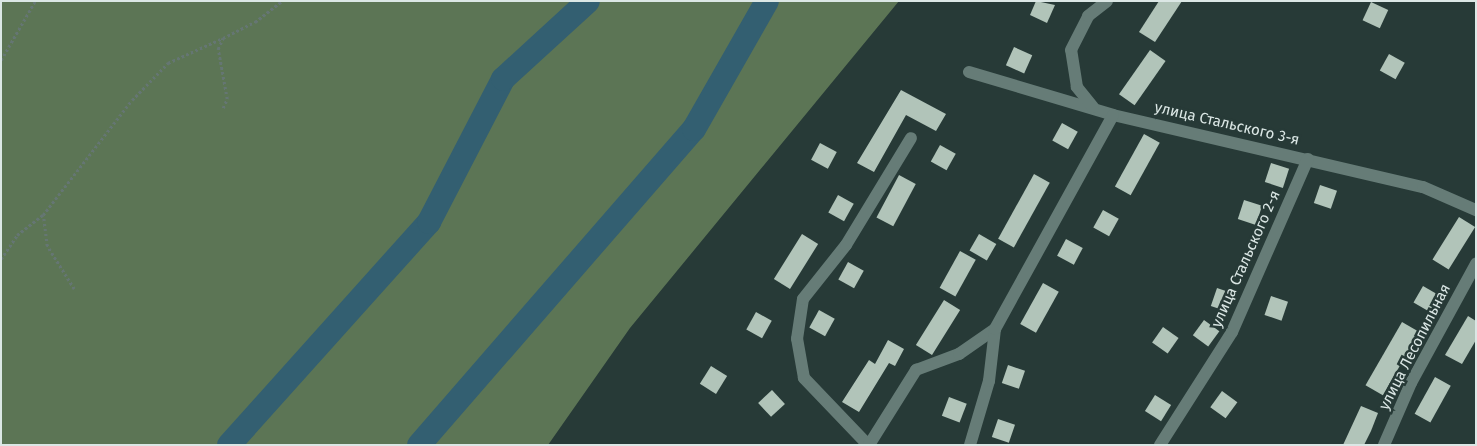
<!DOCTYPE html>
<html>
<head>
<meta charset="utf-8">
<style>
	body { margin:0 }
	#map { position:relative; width:1477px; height:446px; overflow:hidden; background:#273a37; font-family:"Fira Sans",sans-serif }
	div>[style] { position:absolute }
	.forest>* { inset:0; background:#5c7555 }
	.river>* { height:24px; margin:-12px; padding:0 12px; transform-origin:12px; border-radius:12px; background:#335f71 }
	.building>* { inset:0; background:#b1c4b9; transform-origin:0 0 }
	.path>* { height:2.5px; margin-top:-1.25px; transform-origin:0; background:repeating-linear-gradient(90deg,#657673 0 2.5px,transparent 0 5px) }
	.street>* { height:12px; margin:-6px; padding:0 6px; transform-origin:6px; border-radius:6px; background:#667c77 }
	span { translate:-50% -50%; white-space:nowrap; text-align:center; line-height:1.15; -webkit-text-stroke:5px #273a37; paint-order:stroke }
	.street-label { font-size:15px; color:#dbe7e5 }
	.frame { position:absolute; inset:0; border:2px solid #dbe7e5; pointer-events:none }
</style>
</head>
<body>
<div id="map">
	<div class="forest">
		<i style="clip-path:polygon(1px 1px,899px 1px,630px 328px,548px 445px,1px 445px)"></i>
	</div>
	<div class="river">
		<i style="left:229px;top:445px;width:300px;rotate:-48.1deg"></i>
		<i style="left:429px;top:222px;width:161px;rotate:-62.6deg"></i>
		<i style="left:503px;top:79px;width:115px;rotate:-42.5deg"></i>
		<i style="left:419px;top:445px;width:419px;rotate:-49deg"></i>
		<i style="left:694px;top:129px;width:147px;rotate:-60.3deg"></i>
	</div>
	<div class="building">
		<i style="clip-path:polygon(1036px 1px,1055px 5px,1047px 23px,1030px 15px)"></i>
		<i style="clip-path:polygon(1159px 1px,1182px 1px,1155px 42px,1139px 32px)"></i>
		<i style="left:1371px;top:2px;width:19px;height:20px;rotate:25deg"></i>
		<i style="left:1014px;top:47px;width:20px;height:20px;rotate:24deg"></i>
		<i style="left:1150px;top:50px;width:19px;height:54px;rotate:35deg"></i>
		<i style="left:1389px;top:54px;width:18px;height:19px;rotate:29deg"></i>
		<i style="clip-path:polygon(901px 90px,946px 114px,936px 131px,906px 115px,874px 172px,857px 163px)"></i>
		<i style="left:1062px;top:123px;width:18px;height:20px;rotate:29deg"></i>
		<i style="left:1144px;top:134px;width:18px;height:60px;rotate:29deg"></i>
		<i style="left:820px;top:143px;width:19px;height:19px;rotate:28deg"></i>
		<i style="left:940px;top:145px;width:18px;height:19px;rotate:29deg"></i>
		<i style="left:1271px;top:163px;width:19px;height:20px;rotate:18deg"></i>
		<i style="left:1034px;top:174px;width:18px;height:74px;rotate:29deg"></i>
		<i style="left:899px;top:175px;width:19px;height:48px;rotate:28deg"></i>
		<i style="left:1320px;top:185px;width:18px;height:19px;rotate:19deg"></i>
		<i style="left:838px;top:195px;width:18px;height:20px;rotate:29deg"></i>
		<i style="left:1244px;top:200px;width:19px;height:20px;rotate:18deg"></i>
		<i style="left:1103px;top:210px;width:18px;height:20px;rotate:29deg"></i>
		<i style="left:1459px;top:217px;width:19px;height:50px;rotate:32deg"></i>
		<i style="left:802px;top:234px;width:19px;height:53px;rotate:32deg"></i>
		<i style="left:979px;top:234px;width:20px;height:19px;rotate:30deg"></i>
		<i style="left:1066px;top:239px;width:19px;height:19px;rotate:28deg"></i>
		<i style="left:960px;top:251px;width:18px;height:42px;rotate:29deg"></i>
		<i style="left:848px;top:262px;width:18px;height:20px;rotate:29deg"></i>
		<i style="left:1043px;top:283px;width:18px;height:47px;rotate:29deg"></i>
		<i style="left:1423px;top:286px;width:20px;height:19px;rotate:30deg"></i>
		<i style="left:1217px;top:288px;width:18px;height:19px;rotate:19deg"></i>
		<i style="left:1271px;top:296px;width:18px;height:20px;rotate:19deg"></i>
		<i style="left:944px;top:300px;width:19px;height:53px;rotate:32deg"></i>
		<i style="left:819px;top:310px;width:18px;height:20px;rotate:29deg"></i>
		<i style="left:756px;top:312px;width:18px;height:20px;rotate:29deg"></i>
		<i style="clip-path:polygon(1468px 316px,1476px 321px,1476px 340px,1462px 364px,1445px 355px)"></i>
		<i style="left:1204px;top:320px;width:19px;height:19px;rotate:36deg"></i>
		<i style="left:1402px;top:322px;width:20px;height:73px;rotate:30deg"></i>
		<i style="left:1163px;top:327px;width:19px;height:19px;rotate:35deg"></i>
		<i style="clip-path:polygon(888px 340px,904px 349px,895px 366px,889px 363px,859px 412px,842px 402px,869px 360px,875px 364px)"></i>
		<i style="left:1008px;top:365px;width:18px;height:19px;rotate:19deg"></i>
		<i style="left:711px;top:366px;width:19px;height:21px;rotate:32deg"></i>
		<i style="left:1435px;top:377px;width:18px;height:42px;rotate:29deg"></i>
		<i style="left:772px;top:390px;width:19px;height:19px;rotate:47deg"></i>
		<i style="left:1222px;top:391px;width:19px;height:20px;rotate:36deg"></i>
		<i style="left:1155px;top:395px;width:19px;height:19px;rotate:32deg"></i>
		<i style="left:949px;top:397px;width:19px;height:20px;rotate:21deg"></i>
		<i style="clip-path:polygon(1361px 406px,1378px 413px,1371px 431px,1364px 445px,1343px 445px)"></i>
		<i style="left:998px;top:419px;width:18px;height:19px;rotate:19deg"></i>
	</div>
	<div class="path">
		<i style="left:1px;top:60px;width:68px;rotate:-60deg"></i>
		<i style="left:223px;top:108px;width:10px;rotate:-66deg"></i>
		<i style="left:227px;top:99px;width:51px;rotate:-100.2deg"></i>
		<i style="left:218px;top:49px;width:12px;rotate:-66deg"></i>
		<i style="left:223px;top:38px;width:36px;rotate:-27deg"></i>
		<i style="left:255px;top:22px;width:34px;rotate:-38deg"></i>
		<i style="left:1px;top:259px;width:29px;rotate:-56deg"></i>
		<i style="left:17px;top:235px;width:33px;rotate:-38deg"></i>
		<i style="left:74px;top:289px;width:51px;rotate:-122.1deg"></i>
		<i style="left:47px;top:246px;width:31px;rotate:-97deg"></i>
		<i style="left:43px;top:215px;width:145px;rotate:-52.3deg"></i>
		<i style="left:132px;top:100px;width:52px;rotate:-45.8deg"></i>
		<i style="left:168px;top:63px;width:60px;rotate:-24.4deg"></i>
	</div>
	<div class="street">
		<i style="left:969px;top:72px;width:150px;rotate:16.6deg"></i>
		<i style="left:1113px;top:115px;width:318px;rotate:13.1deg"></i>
		<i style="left:1423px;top:187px;width:58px;rotate:23.5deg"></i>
		<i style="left:1093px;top:107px;width:26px;rotate:-129deg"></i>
		<i style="left:1077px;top:87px;width:37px;rotate:-99deg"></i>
		<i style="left:1071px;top:50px;width:38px;rotate:-63deg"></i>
		<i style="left:1088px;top:16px;width:24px;rotate:-38deg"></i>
		<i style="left:868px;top:445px;width:93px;rotate:-133.7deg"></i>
		<i style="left:804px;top:378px;width:40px;rotate:-100deg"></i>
		<i style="left:797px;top:339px;width:40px;rotate:-81.5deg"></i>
		<i style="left:803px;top:299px;width:69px;rotate:-51.5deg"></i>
		<i style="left:846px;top:245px;width:125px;rotate:-58.7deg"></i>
		<i style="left:869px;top:445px;width:89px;rotate:-57.9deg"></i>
		<i style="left:916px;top:370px;width:46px;rotate:-20.4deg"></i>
		<i style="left:959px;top:354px;width:44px;rotate:-34.8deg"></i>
		<i style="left:970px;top:445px;width:67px;rotate:-73.5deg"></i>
		<i style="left:989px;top:381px;width:52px;rotate:-83.4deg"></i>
		<i style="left:995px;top:329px;width:244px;rotate:-61.1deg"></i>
		<i style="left:1160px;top:445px;width:134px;rotate:-57.5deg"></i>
		<i style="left:1232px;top:332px;width:189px;rotate:-66.3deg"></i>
		<i style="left:1384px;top:445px;width:68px;rotate:-66.5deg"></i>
		<i style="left:1411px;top:383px;width:136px;rotate:-61.4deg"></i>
	</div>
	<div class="street-label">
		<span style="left:1227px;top:124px;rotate:13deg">улица Стальского 3-я</span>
		<span style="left:1246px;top:259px;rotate:-66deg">улица Стальского 2-я</span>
		<span style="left:1415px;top:347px;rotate:-63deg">улица Лесопильная</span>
	</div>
	<div class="frame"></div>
</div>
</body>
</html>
